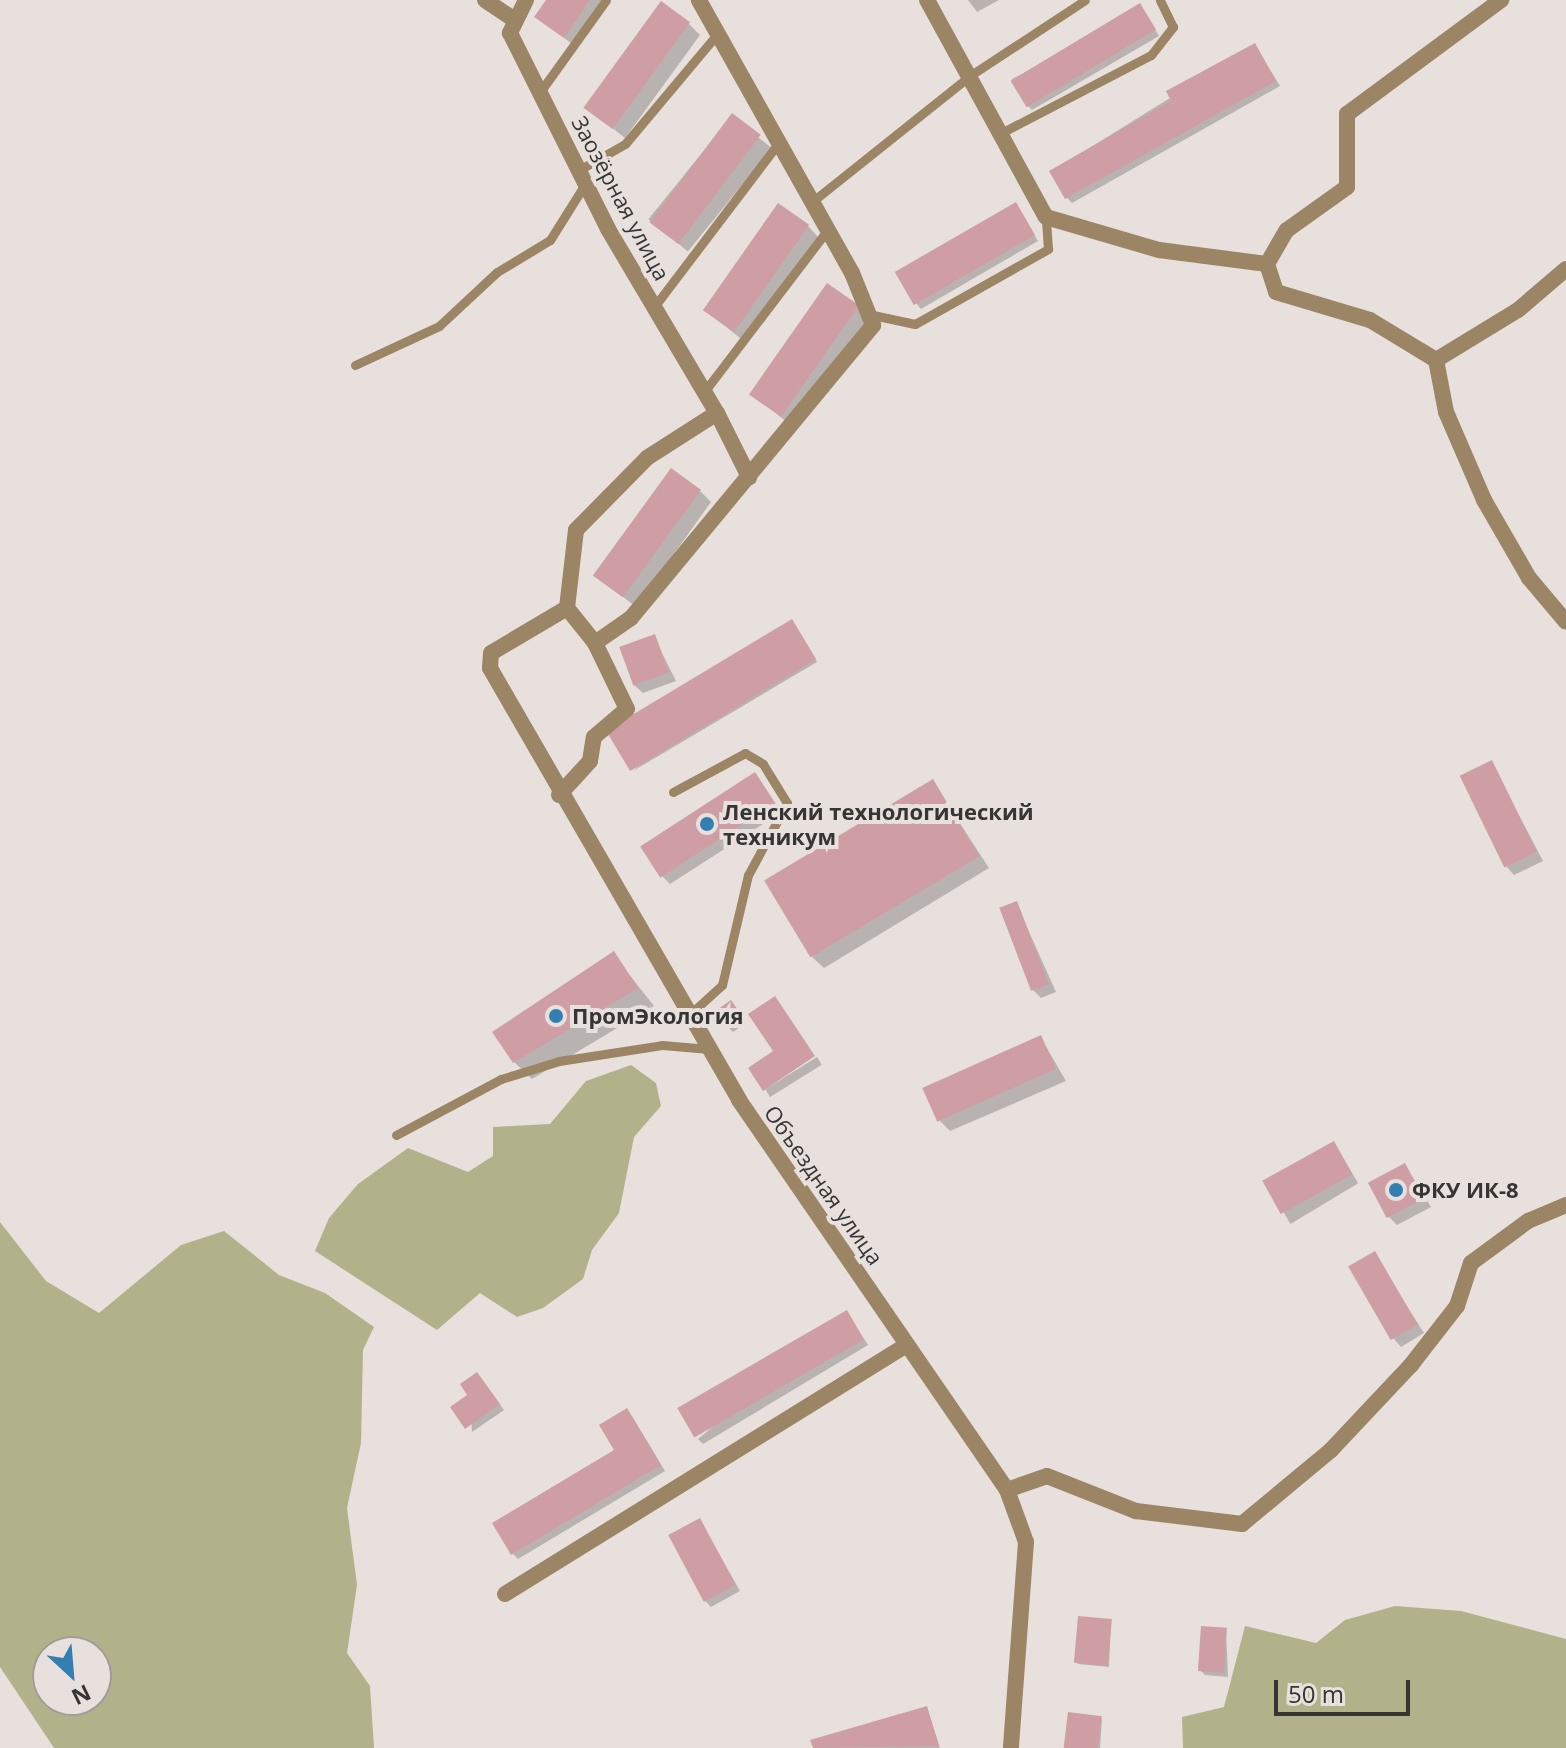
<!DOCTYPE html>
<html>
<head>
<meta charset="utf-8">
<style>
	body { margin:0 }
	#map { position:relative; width:1566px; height:1748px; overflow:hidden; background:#e7e0dd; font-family:"Open Sans",sans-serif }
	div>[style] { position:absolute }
	.green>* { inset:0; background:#b2b28a }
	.shadow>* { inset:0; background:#0003; transform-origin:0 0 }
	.building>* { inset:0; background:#ce9ea4; transform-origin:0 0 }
	.lane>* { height:9px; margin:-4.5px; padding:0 4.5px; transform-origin:4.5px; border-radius:4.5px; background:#9c8565 }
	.street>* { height:16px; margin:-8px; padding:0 8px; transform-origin:8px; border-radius:8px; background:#9c8565 }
	.dots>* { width:22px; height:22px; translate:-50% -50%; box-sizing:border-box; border:4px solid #e7e0dd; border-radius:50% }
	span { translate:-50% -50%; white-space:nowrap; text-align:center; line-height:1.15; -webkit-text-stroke:8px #e7e0dd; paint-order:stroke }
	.street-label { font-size:22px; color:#373534 }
	.poi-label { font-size:22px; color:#373534; font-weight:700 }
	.left { translate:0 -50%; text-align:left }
	.north { position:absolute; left:32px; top:1636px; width:80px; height:80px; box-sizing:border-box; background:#e7e0dd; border:2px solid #a19c99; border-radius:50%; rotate:154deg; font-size:22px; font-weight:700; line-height:32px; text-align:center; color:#373534 }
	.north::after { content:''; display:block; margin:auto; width:28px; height:36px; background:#337fb2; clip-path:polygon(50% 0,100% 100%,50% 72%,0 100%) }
	.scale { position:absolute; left:1274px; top:1680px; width:136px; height:36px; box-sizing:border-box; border:4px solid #373534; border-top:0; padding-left:10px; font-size:24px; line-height:28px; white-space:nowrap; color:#373534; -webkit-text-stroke:6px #e7e0dd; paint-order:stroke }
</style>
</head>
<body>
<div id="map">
	<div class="green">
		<i style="clip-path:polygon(631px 1065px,656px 1083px,661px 1106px,634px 1137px,619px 1213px,592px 1250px,583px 1279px,543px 1308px,517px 1317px,480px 1293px,437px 1330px,315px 1251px,329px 1218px,358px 1184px,408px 1148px,468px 1172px,493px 1156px,493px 1127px,550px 1124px,586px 1081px)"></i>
		<i style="clip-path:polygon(evenodd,0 1222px,46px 1281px,99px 1313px,181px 1245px,224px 1231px,279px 1275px,325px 1293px,374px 1327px,363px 1350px,361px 1443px,347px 1508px,357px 1585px,347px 1653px,370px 1686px,374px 1748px,54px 1748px,0 1667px,0 1222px,48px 1652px,96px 1652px,96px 1700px,48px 1700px,48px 1652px)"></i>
		<i style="clip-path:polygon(1395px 1606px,1461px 1611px,1566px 1639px,1566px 1748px,1183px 1748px,1182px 1717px,1224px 1707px,1245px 1626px,1316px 1643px,1345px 1620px)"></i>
	</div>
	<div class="shadow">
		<i style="clip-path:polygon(549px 0,609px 0,577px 48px,537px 17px)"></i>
		<i style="clip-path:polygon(968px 0,999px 0,977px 12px)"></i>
		<i style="clip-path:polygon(1144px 11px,1159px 36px,1032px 110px,1027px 105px,1012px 79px)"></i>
		<i style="clip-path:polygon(688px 23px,700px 35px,625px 138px,586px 107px)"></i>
		<i style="clip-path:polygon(1255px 45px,1280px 86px,1072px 203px,1067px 198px,1051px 172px)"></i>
		<i style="left:732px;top:116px;width:51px;height:133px;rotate:39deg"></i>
		<i style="clip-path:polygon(1016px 205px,1038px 241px,921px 309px,916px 303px)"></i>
		<i style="clip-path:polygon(808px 226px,819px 238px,745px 342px,705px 310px)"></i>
		<i style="clip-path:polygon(858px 307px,869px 318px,793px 427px,752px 394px)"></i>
		<i style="clip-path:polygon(700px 491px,711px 502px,636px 607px,596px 576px)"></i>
		<i style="clip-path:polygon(793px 624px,817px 662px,633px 771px)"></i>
		<i style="clip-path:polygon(654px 637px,676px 681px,643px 693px,634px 685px)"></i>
		<i style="clip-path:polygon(1491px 762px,1543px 861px,1514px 875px,1506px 866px)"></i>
		<i style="clip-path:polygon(754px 775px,782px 812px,670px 884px,661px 875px)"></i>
		<i style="clip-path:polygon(933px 782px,989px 868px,824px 968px,812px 957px)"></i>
		<i style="clip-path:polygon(1016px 903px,1056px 992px,1041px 998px,1033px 990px)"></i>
		<i style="clip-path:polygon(613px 954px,654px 1006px,532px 1079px,514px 1062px)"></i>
		<i style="clip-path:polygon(736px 1008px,746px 1023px,733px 1032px,728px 1027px)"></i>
		<i style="clip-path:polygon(1041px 1038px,1066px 1081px,950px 1131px,939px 1120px)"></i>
		<i style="left:817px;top:1057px;width:9px;height:61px;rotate:58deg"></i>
		<i style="left:1334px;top:1143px;width:47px;height:79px;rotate:59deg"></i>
		<i style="clip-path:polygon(1405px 1165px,1431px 1207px,1397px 1225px,1388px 1216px)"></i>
		<i style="clip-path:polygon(1374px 1254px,1424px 1333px,1401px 1347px,1393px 1338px)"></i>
		<i style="clip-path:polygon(847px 1313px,868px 1345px,703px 1444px,698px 1439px)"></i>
		<i style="clip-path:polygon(482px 1380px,504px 1410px,472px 1432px,470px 1395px)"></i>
		<i style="clip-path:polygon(632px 1416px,665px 1471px,518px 1559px,513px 1554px,617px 1451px)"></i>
		<i style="clip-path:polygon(700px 1520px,740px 1591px,711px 1607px,706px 1602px)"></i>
		<i style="clip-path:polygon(1111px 1621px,1109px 1667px,1078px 1664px,1076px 1662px)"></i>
		<i style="clip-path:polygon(1226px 1630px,1228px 1677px,1205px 1675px,1200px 1670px)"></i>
		<i style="clip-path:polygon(927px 1708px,940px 1748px,815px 1748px,813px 1741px)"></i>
		<i style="clip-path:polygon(1102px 1718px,1100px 1748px,1065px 1748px)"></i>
	</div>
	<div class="building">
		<i style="clip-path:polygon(546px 0,590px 0,564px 38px,534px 17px)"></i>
		<i style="left:661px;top:1px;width:36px;height:132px;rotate:36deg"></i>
		<i style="left:1140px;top:3px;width:31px;height:151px;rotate:59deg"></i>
		<i style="clip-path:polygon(1255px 43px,1276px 81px,1065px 199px,1049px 171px,1171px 101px,1166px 91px)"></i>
		<i style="left:732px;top:113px;width:36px;height:137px;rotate:37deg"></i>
		<i style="left:1016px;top:202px;width:38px;height:140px;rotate:60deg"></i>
		<i style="left:778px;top:203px;width:38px;height:131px;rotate:35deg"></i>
		<i style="left:827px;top:283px;width:39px;height:136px;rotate:35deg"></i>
		<i style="left:671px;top:468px;width:37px;height:133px;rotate:36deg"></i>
		<i style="left:792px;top:619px;width:47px;height:217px;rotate:59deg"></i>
		<i style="left:655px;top:634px;width:41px;height:38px;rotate:70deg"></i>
		<i style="left:1492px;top:760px;width:102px;height:36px;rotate:64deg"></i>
		<i style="left:755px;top:772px;width:37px;height:137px;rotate:57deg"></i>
		<i style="left:933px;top:779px;width:90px;height:197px;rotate:59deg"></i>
		<i style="left:1017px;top:901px;width:89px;height:19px;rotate:69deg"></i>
		<i style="clip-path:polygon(614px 951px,638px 988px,513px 1063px,492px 1032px)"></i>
		<i style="clip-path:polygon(775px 996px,815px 1056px,763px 1091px,748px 1068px,773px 1051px,748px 1014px)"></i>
		<i style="left:731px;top:1000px;width:21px;height:19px;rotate:55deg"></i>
		<i style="left:1041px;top:1035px;width:37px;height:130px;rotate:66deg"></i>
		<i style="left:1334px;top:1141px;width:38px;height:82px;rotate:61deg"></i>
		<i style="left:1405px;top:1163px;width:40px;height:42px;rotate:62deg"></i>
		<i style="left:1375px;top:1251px;width:85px;height:31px;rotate:60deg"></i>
		<i style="left:847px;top:1310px;width:34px;height:196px;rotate:60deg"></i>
		<i style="clip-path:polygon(477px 1372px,500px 1404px,465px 1429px,450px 1407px,467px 1395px,460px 1384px)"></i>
		<i style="clip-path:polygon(627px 1408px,661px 1465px,511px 1555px,492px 1523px,614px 1450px,599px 1425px)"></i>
		<i style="left:700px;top:1518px;width:76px;height:36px;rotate:62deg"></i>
		<i style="left:1078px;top:1616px;width:34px;height:47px;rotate:5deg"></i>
		<i style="left:1201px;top:1626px;width:26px;height:45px;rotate:4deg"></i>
		<i style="clip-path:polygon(927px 1706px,939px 1746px,813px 1748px,810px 1740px)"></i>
		<i style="left:1068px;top:1712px;width:34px;height:36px;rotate:7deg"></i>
	</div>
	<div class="lane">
		<i style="left:540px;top:92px;width:113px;rotate:-54.3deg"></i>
		<i style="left:1001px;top:133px;width:169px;rotate:-27.5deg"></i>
		<i style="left:1151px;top:55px;width:36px;rotate:-52deg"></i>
		<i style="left:1173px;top:27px;width:30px;rotate:-116deg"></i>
		<i style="left:579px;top:170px;width:53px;rotate:-29.5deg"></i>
		<i style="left:625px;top:144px;width:145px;rotate:-50deg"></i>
		<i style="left:813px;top:201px;width:202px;rotate:-38.6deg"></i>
		<i style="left:971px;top:75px;width:136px;rotate:-33.3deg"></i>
		<i style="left:654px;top:307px;width:208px;rotate:-52.8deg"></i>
		<i style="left:868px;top:314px;width:48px;rotate:12deg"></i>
		<i style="left:915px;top:324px;width:153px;rotate:-29.4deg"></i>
		<i style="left:1048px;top:249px;width:32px;rotate:-94deg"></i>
		<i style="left:355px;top:365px;width:93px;rotate:-24.9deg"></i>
		<i style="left:439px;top:326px;width:79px;rotate:-43deg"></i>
		<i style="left:497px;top:272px;width:62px;rotate:-31.1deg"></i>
		<i style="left:550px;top:240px;width:66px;rotate:-58deg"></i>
		<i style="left:704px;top:392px;width:205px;rotate:-52.7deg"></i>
		<i style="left:673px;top:792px;width:82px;rotate:-28.4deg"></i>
		<i style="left:745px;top:753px;width:21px;rotate:31deg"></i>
		<i style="left:763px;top:764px;width:46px;rotate:58.4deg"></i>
		<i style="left:787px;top:803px;width:82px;rotate:118.4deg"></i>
		<i style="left:748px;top:875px;width:113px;rotate:103.3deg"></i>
		<i style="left:722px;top:985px;width:45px;rotate:137.7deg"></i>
		<i style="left:396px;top:1135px;width:119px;rotate:-28.1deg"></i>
		<i style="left:501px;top:1079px;width:61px;rotate:-17.2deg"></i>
		<i style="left:559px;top:1061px;width:104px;rotate:-8.8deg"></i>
		<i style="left:662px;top:1045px;width:47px;rotate:4.9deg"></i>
	</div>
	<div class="street">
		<i style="left:485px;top:0;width:36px;rotate:34deg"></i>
		<i style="left:526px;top:0;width:37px;rotate:116deg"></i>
		<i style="left:510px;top:33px;width:219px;rotate:63.4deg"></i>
		<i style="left:608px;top:229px;width:214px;rotate:59.4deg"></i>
		<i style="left:717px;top:413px;width:83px;rotate:147.3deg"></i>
		<i style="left:647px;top:458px;width:101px;rotate:134.6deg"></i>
		<i style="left:576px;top:530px;width:79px;rotate:96.6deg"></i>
		<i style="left:567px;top:608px;width:88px;rotate:149.4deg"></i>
		<i style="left:491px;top:653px;width:15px;rotate:94deg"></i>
		<i style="left:490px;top:668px;width:499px;rotate:60deg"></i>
		<i style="left:739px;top:1100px;width:473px;rotate:55.5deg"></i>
		<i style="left:1007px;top:1490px;width:55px;rotate:69.9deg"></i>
		<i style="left:1026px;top:1542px;width:207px;rotate:94.2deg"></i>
		<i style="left:927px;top:0;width:247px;rotate:61.3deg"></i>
		<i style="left:1046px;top:217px;width:118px;rotate:16.3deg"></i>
		<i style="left:1159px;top:250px;width:109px;rotate:7.4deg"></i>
		<i style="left:1267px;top:264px;width:29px;rotate:72deg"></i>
		<i style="left:1276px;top:292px;width:98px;rotate:16.6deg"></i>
		<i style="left:1370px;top:320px;width:77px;rotate:31.2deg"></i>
		<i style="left:1436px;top:360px;width:53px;rotate:79.1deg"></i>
		<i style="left:1446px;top:412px;width:96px;rotate:66.6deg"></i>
		<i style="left:1484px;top:500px;width:90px;rotate:60deg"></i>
		<i style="left:1529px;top:578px;width:57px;rotate:49.9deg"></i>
		<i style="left:1267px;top:264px;width:39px;rotate:-60deg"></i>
		<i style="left:1287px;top:230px;width:74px;rotate:-35.6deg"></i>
		<i style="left:1347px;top:187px;width:73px;rotate:-90deg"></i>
		<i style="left:1347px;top:114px;width:192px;rotate:-36.5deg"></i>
		<i style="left:1436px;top:360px;width:96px;rotate:-31.4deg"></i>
		<i style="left:1518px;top:310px;width:63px;rotate:-40.5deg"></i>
		<i style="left:717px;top:413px;width:72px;rotate:63.4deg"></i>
		<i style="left:567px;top:608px;width:45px;rotate:51.3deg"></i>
		<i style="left:595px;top:643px;width:44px;rotate:-34.8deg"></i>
		<i style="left:631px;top:618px;width:380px;rotate:-50.4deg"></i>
		<i style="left:873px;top:325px;width:56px;rotate:-112deg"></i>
		<i style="left:852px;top:273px;width:313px;rotate:-119.3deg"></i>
		<i style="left:559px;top:795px;width:46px;rotate:-47.6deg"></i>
		<i style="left:590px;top:761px;width:24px;rotate:-81deg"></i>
		<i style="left:594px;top:737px;width:43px;rotate:-40.3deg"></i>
		<i style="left:627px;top:709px;width:73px;rotate:-115.9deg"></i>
		<i style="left:1007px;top:1490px;width:42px;rotate:-19.3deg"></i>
		<i style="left:1047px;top:1476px;width:96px;rotate:21.5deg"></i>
		<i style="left:1136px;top:1511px;width:107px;rotate:7deg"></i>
		<i style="left:1242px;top:1524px;width:116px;rotate:-39.7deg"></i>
		<i style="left:1331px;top:1450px;width:117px;rotate:-46.7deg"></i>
		<i style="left:1411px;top:1365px;width:75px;rotate:-52.1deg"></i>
		<i style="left:1457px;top:1306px;width:45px;rotate:-72deg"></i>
		<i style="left:1471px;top:1263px;width:71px;rotate:-36.4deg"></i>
		<i style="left:1528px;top:1221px;width:41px;rotate:-22.8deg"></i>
		<i style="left:505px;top:1594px;width:473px;rotate:-31.8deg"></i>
	</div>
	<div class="dots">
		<i style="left:707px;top:824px;background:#337fb2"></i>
		<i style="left:556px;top:1016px;background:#337fb2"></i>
		<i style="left:1396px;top:1190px;background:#337fb2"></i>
	</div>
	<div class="street-label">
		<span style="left:621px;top:198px;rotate:62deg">Заозёрная улица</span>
		<span style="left:824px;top:1185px;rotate:55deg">Объездная улица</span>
	</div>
	<div class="poi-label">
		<span class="left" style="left:723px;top:824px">Ленский технологический<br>техникум</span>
		<span class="left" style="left:572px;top:1016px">ПромЭкология</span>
		<span class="left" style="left:1412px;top:1190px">ФКУ ИК-8</span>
	</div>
	<div class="north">N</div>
	<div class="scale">50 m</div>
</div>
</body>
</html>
